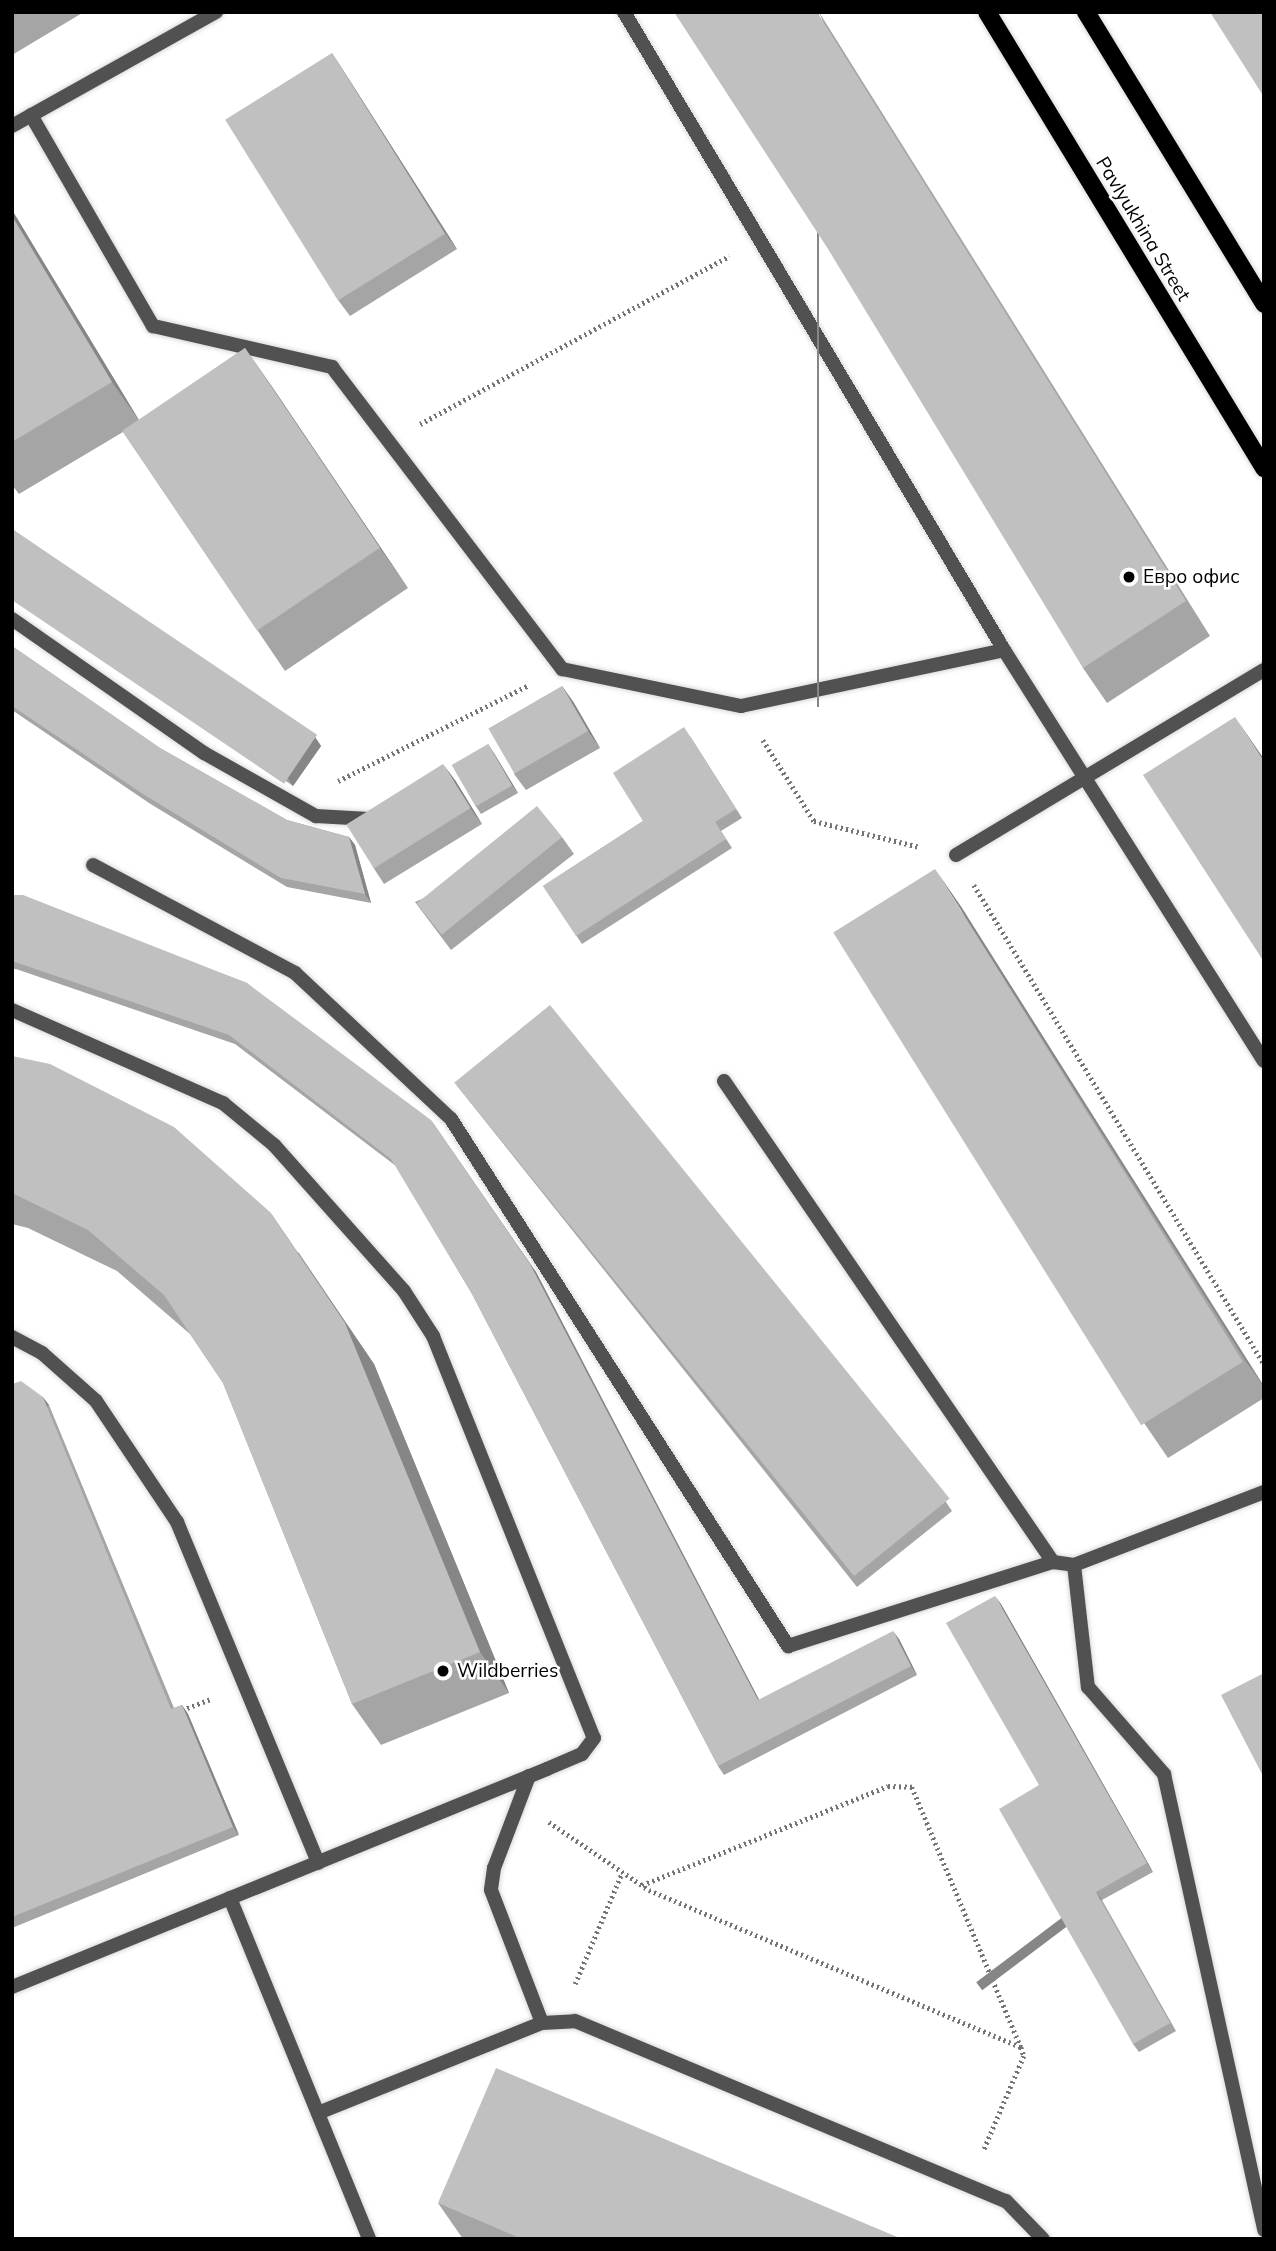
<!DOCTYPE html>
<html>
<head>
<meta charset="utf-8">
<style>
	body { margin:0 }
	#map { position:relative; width:1276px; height:2251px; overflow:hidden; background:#fff; font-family:Mulish,sans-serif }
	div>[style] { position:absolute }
	.path>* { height:4.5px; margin-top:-2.25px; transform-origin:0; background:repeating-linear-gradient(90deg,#737373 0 2px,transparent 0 5.5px) }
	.roads { filter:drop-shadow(0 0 2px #dbdbdb) drop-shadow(0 0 2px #dbdbdb) }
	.service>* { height:14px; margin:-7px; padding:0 7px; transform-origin:7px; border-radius:7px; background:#515151 }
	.primary>* { height:18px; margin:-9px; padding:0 9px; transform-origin:9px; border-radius:9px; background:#000 }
	.wall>* { inset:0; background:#a5a5a5 }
	.shaded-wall>* { inset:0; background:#868686; transform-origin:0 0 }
	.building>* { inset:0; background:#c0c0c0; transform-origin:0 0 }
	.dots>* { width:19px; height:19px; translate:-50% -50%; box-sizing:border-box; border:4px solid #fff; border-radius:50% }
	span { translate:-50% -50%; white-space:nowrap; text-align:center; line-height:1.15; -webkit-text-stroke:5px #fff; paint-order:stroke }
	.street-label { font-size:19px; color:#000 }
	.poi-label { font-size:19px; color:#000 }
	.left { translate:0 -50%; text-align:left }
	.frame { position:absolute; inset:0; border:14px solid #000; pointer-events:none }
</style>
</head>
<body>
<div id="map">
	<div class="path">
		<i style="left:420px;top:424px;width:352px;rotate:-28.5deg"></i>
		<i style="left:763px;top:740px;width:96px;rotate:57.8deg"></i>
		<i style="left:814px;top:821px;width:109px;rotate:13.8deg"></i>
		<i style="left:338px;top:781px;width:212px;rotate:-26.7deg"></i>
		<i style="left:974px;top:885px;width:560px;rotate:58.81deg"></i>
		<i style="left:182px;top:1710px;width:30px;rotate:-21deg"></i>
		<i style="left:549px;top:1822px;width:121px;rotate:34.2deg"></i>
		<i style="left:649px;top:1890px;width:404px;rotate:22.9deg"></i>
		<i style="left:1021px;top:2047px;width:9px;rotate:72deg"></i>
		<i style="left:1024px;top:2056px;width:104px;rotate:113.1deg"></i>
		<i style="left:642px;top:1885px;width:265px;rotate:-21.9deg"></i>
		<i style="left:888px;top:1786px;width:24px;rotate:2deg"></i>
		<i style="left:912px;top:1787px;width:282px;rotate:67.3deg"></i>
		<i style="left:575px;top:1984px;width:121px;rotate:-67.1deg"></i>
	</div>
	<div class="roads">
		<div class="service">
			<i style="left:31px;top:115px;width:244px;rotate:60deg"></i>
			<i style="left:153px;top:326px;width:184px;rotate:12.9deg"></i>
			<i style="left:332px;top:367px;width:380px;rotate:52.7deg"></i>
			<i style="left:562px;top:669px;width:183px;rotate:11.7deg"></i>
			<i style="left:741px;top:706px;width:269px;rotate:-12deg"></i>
			<i style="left:1004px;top:650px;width:743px;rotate:-120.78deg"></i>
			<i style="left:12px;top:126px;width:234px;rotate:-29.2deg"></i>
			<i style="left:12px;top:619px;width:234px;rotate:34.9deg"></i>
			<i style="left:204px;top:753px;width:129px;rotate:29.4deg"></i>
			<i style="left:316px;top:816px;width:53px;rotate:3.2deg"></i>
			<i style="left:1004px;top:650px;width:486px;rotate:57.7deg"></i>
			<i style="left:956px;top:855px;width:359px;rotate:-31deg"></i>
			<i style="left:93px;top:865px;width:229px;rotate:28.1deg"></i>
			<i style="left:295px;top:973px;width:214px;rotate:43.1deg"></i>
			<i style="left:451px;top:1119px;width:626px;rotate:57.4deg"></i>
			<i style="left:788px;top:1646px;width:278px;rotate:-17.6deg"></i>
			<i style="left:12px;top:1010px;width:231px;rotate:23.8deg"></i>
			<i style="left:223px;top:1103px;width:66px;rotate:39.5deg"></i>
			<i style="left:274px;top:1145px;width:195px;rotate:48.3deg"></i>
			<i style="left:404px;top:1291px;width:54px;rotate:57.2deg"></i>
			<i style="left:433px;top:1336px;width:433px;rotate:68.2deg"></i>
			<i style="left:594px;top:1738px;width:20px;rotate:127deg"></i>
			<i style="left:582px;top:1754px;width:38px;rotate:157deg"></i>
			<i style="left:547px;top:1769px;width:578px;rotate:157.83deg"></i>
			<i style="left:724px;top:1081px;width:583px;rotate:55.63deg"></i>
			<i style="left:1053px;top:1562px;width:21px;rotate:8deg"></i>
			<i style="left:1074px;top:1565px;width:204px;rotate:-21deg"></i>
			<i style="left:12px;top:1337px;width:34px;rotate:28deg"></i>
			<i style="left:42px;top:1353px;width:72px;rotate:41.6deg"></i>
			<i style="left:96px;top:1401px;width:146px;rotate:56.2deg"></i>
			<i style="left:177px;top:1522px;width:369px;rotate:67.5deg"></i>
			<i style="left:1074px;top:1565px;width:123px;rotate:83.5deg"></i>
			<i style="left:1088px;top:1687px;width:116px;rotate:48.9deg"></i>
			<i style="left:1164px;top:1774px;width:467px;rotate:77.6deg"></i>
			<i style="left:529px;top:1776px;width:98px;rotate:110.8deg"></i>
			<i style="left:494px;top:1868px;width:22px;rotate:98deg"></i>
			<i style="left:491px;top:1890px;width:142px;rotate:69deg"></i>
			<i style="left:230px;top:1898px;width:368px;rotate:67.8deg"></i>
			<i style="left:318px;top:2113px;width:241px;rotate:-21.9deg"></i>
			<i style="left:542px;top:2023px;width:33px;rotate:-3deg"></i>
			<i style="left:575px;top:2021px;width:467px;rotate:22.7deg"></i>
			<i style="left:1006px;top:2201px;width:53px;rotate:45.8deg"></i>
		</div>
		<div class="primary">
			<i style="left:987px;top:12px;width:534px;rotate:58.72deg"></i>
			<i style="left:1086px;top:12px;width:342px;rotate:58.6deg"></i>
		</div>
	</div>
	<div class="wall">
		<i style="clip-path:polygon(12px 12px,84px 12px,12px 55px)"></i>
		<i style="clip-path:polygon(819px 12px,1210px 636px,1107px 703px,1083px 668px)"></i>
		<i style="clip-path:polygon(332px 53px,343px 70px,457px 249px,350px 316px,338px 300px)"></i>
		<i style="clip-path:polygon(12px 210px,139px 420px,245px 348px,408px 588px,285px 671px,123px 432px,19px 494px,12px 485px)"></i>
		<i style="clip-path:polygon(12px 529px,315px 737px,321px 746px,293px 786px,12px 593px)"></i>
		<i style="clip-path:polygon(12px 646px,160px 748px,287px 820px,349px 837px,355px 845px,371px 903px,287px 887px,149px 803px,12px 710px)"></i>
		<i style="clip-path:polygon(562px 686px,574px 703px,600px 748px,526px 790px,514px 774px)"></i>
		<i style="clip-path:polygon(690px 736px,742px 818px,721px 831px,732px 848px,582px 944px,543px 886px,643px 821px)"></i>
		<i style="clip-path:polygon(488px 744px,518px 793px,481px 814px,475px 805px)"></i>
		<i style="clip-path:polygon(455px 780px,482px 824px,384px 884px,373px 867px)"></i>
		<i style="clip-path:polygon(562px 837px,574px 854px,451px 950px,415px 902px)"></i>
		<i style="clip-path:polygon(12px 895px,247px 983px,536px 1272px,759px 1700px,899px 1639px,917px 1675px,724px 1775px,718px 1766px,472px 1294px,396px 1166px,235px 1044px,16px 969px,12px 969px)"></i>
		<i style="clip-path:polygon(960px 905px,1264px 1386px,1264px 1398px,1168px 1458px,1144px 1423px)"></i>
		<i style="clip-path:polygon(12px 1056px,299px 1253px,374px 1364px,509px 1693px,381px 1745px,352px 1704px,223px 1383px,190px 1334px,117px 1271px,28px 1228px,12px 1224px)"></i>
		<i style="clip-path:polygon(454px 1082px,946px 1502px,952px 1511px,857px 1587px)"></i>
		<i style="clip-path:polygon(12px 1384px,49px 1405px,174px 1708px,182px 1705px,188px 1714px,239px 1835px,12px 1928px)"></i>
		<i style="clip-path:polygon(1001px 1604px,1153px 1872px,1102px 1900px,1176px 2031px,1139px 2052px,1133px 2044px,1039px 1785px)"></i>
		<i style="clip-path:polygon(438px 2203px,902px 2239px,463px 2239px)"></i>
	</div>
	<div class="shaded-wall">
		<i style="left:817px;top:12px;width:2px;height:695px"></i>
		<i style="clip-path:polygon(332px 53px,343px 70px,457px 249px,445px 233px)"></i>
		<i style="clip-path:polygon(12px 210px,140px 422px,112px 382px,12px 216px)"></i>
		<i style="clip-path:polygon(245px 348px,273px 388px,408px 588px,380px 548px)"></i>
		<i style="clip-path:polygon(562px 686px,574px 703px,600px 748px,588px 731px)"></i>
		<i style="clip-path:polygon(1235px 717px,1264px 759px,1264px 762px)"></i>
		<i style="clip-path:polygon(315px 737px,321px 746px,293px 786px,287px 777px)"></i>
		<i style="clip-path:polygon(488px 744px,494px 753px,518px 793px,512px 785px)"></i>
		<i style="clip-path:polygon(443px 764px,455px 780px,482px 824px,470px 808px)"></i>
		<i style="clip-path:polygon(349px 837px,355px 845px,371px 903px,365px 894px)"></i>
		<i style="clip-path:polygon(935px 869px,960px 905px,1264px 1387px,1245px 1360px)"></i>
		<i style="clip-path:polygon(431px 1120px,536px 1272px,764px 1709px,758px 1700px)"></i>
		<i style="clip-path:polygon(270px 1212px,374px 1364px,509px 1693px,480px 1652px)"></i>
		<i style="left:43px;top:1397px;width:10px;height:337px;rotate:53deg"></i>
		<i style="clip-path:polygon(995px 1596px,1001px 1604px,1153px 1872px,1147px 1863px)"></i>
		<i style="clip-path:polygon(893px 1631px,899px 1639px,917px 1675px,911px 1666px)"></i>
		<i style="clip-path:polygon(182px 1705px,188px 1714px,239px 1835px,233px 1827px)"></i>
		<i style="left:1096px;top:1892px;width:10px;height:150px;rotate:53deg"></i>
	</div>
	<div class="building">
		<i style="clip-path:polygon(674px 12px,817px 12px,1186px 601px,1083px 668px,828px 249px)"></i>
		<i style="clip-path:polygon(1210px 12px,1264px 12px,1264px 97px)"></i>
		<i style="left:332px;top:53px;width:213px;height:126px;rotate:58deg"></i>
		<i style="clip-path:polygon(12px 216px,112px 382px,12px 442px)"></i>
		<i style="left:245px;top:348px;width:241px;height:148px;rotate:56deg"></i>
		<i style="left:12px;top:529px;width:368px;height:59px;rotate:34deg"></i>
		<i style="clip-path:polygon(12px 646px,160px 748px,287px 820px,349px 837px,365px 894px,281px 878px,143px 794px,12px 706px)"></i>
		<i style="left:562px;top:686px;width:52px;height:85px;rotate:60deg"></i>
		<i style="clip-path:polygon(1235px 717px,1264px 762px,1264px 962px,1143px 775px)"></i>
		<i style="clip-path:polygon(684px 727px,736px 809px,715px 822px,726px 839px,576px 936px,543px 886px,643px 821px,613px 773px)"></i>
		<i style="left:488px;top:744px;width:48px;height:42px;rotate:60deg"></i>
		<i style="left:443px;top:764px;width:52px;height:114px;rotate:58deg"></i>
		<i style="left:537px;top:806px;width:40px;height:155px;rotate:51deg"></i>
		<i style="left:935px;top:869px;width:581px;height:120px;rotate:58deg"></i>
		<i style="clip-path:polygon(12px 895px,23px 895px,247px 983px,431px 1120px,530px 1264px,758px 1700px,893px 1631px,911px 1666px,718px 1766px,472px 1294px,391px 1159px,229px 1035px,12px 961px)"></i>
		<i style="left:550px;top:1005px;width:635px;height:123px;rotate:51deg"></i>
		<i style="clip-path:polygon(12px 1056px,50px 1064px,174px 1127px,270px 1212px,345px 1323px,480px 1652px,352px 1704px,223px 1383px,164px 1295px,88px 1230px,12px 1193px)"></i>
		<i style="clip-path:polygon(21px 1381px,43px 1397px,171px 1709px,182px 1705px,233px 1827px,12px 1917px,12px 1384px)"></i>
		<i style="clip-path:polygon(995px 1596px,1147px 1863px,1096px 1892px,1170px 2023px,1133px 2044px,999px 1809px,1039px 1785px,946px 1623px)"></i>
		<i style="clip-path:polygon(1264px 1673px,1264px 1778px,1221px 1695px)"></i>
		<i style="clip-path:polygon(496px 2068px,902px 2239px,522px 2239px,438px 2203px)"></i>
	</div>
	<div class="dots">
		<i style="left:1129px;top:577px;background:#000"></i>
		<i style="left:443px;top:1671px;background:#000"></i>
	</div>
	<div class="street-label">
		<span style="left:1143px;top:229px;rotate:59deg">Pavlyukhina Street</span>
	</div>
	<div class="poi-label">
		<span class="left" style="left:1143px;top:577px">Евро офис</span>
		<span class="left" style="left:457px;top:1671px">Wildberries</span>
	</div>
	<div class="frame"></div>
</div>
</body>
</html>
